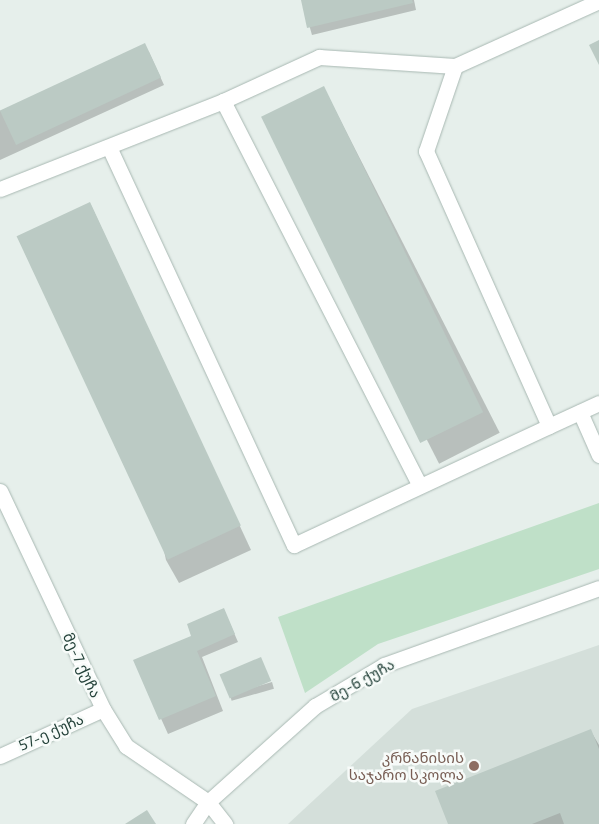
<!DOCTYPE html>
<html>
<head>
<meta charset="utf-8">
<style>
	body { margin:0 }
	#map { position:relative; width:599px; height:824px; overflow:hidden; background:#e6efeb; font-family:"Exo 2","Noto Sans Georgian",sans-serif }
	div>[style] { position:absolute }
	.built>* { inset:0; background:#d4dfda }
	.green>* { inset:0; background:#bfe0c8 }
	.shadow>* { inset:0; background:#0003; transform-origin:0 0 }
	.building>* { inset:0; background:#bbcac4; transform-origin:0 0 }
	.roads { filter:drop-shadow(0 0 1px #a8b8b2) drop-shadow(0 0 1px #a8b8b2) }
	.street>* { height:15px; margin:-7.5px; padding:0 7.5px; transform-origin:7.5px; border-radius:7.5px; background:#fff }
	.dots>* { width:14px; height:14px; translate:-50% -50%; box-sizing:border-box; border:2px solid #f7fbf9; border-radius:50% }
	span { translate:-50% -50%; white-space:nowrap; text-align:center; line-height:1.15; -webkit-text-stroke:5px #f7fbf9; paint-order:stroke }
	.street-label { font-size:15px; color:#24423a }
	.education-label { font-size:15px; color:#785e54 }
	.right { translate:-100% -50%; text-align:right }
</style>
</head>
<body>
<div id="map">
	<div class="built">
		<i style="clip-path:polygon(599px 645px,599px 824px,288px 824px,412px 709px)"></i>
	</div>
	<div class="green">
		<i style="clip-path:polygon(599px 503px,599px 569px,378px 644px,305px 693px,278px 617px)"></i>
	</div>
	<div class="shadow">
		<i style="clip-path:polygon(302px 0,414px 0,416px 10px,312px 35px)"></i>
		<i style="clip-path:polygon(149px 52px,164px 85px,0 160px,0 111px)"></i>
		<i style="left:324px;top:88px;width:387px;height:68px;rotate:63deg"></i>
		<i style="clip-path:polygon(90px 203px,251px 550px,179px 583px,166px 560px)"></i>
		<i style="clip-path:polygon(224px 610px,238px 642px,202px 657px,223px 711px,168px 734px,135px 661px,193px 636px)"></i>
		<i style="left:272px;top:682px;width:7px;height:44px;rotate:74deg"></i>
		<i style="clip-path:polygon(590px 730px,599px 745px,599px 824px,449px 824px)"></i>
	</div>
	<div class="building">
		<i style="clip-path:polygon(301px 0,412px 0,413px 3px,307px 28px)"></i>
		<i style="clip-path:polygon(599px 40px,599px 65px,589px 45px)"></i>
		<i style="left:145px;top:43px;width:38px;height:160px;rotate:65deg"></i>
		<i style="left:324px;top:86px;width:363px;height:70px;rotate:64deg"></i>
		<i style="left:90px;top:202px;width:357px;height:81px;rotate:65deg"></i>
		<i style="clip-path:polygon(224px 608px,235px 634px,197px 651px,216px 696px,159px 720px,133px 660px,191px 636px,187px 624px)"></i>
		<i style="left:261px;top:657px;width:26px;height:45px;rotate:67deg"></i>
		<i style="clip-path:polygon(591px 729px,599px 749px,599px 824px,564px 824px,560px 813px,532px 824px,448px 824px,435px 791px)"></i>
		<i style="clip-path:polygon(147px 810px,156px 824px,125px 824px)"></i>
	</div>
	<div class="roads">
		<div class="street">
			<i style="left:455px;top:66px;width:90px;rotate:108.8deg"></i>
			<i style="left:426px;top:151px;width:301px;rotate:65.9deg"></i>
			<i style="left:549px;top:426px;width:55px;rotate:-24.7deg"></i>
			<i style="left:223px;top:101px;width:432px;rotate:62.9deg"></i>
			<i style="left:109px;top:147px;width:439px;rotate:65.1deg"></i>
			<i style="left:294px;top:545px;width:281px;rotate:-25deg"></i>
			<i style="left:0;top:189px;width:240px;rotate:-21.5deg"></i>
			<i style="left:223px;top:101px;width:106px;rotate:-24.6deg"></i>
			<i style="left:319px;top:57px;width:136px;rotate:3.8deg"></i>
			<i style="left:455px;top:66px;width:158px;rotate:-24.3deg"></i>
			<i style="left:580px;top:412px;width:47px;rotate:66.2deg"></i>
			<i style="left:0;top:491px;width:241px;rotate:64.7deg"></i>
			<i style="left:103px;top:709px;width:44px;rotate:58.1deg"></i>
			<i style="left:126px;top:746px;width:99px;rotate:34.3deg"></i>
			<i style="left:208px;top:802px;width:28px;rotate:52deg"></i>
			<i style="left:0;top:756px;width:113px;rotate:-24.5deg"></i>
			<i style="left:193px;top:824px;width:27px;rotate:-56deg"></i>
			<i style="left:208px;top:802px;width:144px;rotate:-41.9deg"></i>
			<i style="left:315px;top:706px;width:80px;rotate:-30.7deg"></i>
			<i style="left:384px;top:665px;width:228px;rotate:-19.7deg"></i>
		</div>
	</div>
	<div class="dots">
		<i style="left:474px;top:766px;background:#8d6e63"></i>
	</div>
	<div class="street-label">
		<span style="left:82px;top:665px;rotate:65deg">მე-7 ქუჩა</span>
		<span style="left:362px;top:680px;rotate:-29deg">მე-6 ქუჩა</span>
		<span style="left:51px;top:732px;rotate:-24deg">57-ე ქუჩა</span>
	</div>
	<div class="education-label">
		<span class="right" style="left:464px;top:766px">კრწანისის<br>საჯარო სკოლა</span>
	</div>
</div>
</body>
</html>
